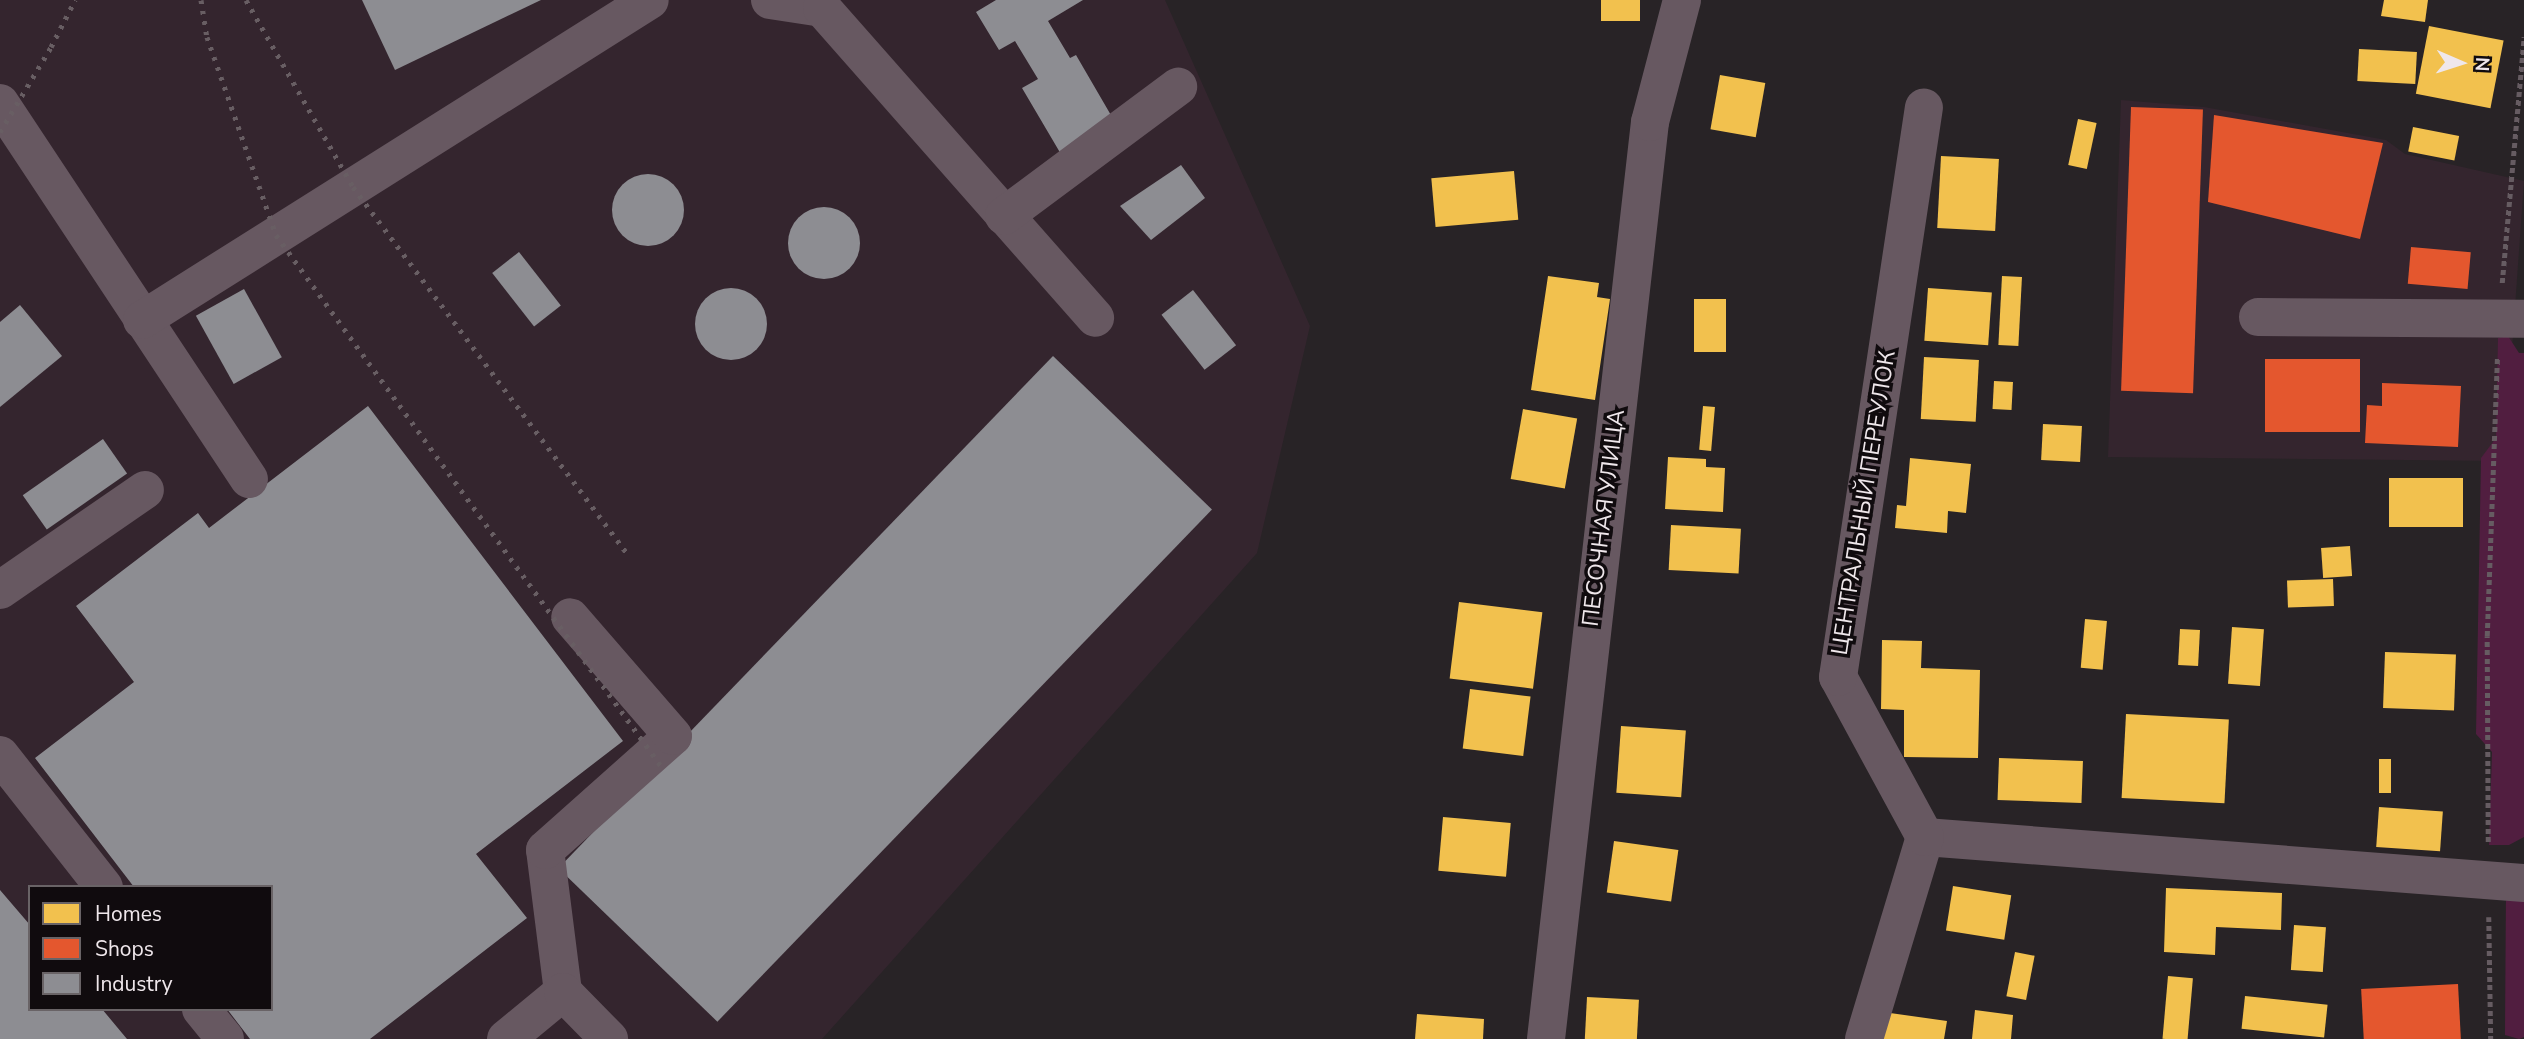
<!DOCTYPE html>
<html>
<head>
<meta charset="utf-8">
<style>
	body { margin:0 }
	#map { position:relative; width:2524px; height:1039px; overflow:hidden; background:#282326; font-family:"Nunito Sans",sans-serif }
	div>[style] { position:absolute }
	.built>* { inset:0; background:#34252e }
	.green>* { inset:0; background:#511e40 }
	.homes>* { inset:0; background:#f2c14e; transform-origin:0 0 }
	.shops>* { inset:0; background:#e4572e; transform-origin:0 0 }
	.industry>* { inset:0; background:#8d8d92; transform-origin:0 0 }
	.round { border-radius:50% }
	.path>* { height:4.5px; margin-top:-2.25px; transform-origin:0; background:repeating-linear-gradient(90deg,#665c62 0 5px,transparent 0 8.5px) }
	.minor>* { height:38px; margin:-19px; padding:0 19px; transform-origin:19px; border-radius:19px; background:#675861 }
	.rail>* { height:5px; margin-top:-2.5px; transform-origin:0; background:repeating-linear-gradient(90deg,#685e63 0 3.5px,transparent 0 10.5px) }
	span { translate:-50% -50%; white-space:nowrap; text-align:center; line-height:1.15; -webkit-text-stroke:7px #100b0e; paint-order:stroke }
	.street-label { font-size:23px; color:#efe7eb }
	.legend { position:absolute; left:28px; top:885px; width:245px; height:126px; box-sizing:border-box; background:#100b0e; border:2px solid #696366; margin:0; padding:9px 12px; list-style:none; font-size:21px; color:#efe7eb }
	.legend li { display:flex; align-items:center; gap:14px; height:35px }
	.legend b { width:35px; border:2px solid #696366 }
	.north { position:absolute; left:2426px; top:28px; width:70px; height:70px; -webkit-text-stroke:5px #100b0e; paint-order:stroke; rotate:93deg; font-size:19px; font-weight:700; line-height:28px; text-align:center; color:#efe7eb }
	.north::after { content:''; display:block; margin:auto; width:24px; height:32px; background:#efe7eb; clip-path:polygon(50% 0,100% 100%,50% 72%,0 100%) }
</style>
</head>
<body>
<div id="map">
	<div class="built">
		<i style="clip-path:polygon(evenodd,0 0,1165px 0,1310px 326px,1257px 553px,822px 1039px,0 1039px,0 0,30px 887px,271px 887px,271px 1009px,30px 1009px,30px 887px)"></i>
		<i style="clip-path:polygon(2121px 100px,2204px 107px,2386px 140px,2405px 154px,2524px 181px,2504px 461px,2108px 457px)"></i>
	</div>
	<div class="green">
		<i style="clip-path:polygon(2508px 336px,2519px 353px,2524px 353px,2524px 837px,2509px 845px,2489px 845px,2492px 752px,2476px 734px,2481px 458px,2496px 438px,2498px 338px)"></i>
		<i style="clip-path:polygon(2506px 890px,2524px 891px,2524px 1037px,2519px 1039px,2505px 1035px)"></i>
	</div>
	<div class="homes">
		<i style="left:1601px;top:0;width:39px;height:21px"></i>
		<i style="clip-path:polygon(2384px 0,2428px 0,2425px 22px,2381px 16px)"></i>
		<i style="left:2429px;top:26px;width:76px;height:69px;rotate:11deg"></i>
		<i style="left:2359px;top:49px;width:58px;height:32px;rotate:3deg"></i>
		<i style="left:1720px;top:75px;width:46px;height:55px;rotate:10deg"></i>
		<i style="left:2078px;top:119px;width:19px;height:47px;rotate:12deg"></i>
		<i style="left:2413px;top:127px;width:47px;height:25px;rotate:11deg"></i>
		<i style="left:1941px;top:156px;width:58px;height:72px;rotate:3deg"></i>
		<i style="left:1514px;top:171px;width:49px;height:83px;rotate:85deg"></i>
		<i style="clip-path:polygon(1548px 276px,1599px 283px,1597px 297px,1610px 299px,1595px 400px,1531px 390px)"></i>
		<i style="left:2002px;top:276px;width:20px;height:69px;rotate:3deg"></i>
		<i style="left:1928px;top:288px;width:64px;height:53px;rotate:4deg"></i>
		<i style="left:1694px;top:299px;width:32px;height:53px"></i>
		<i style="left:1924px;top:357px;width:55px;height:62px;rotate:3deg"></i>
		<i style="left:1994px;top:381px;width:19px;height:28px;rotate:3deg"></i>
		<i style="left:1703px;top:406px;width:12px;height:44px;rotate:5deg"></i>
		<i style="left:1523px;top:409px;width:55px;height:71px;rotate:10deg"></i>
		<i style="left:2043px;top:424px;width:39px;height:36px;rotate:3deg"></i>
		<i style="clip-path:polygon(1668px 457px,1706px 459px,1706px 467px,1725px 468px,1723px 512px,1665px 509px)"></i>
		<i style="clip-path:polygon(1910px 458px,1971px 464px,1966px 513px,1948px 511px,1947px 533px,1895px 528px,1897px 505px,1906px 506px)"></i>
		<i style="left:2389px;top:478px;width:74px;height:49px"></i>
		<i style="left:1671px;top:525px;width:70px;height:45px;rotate:3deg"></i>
		<i style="left:2350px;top:546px;width:30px;height:29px;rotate:86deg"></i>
		<i style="left:2333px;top:579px;width:27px;height:46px;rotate:88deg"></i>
		<i style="left:1459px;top:602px;width:84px;height:77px;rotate:7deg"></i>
		<i style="left:2085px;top:619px;width:22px;height:49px;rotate:5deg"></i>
		<i style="left:2232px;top:627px;width:32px;height:57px;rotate:4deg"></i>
		<i style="left:2180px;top:629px;width:20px;height:36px;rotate:3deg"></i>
		<i style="clip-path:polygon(1882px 640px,1922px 641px,1921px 668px,1980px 670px,1978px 758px,1904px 757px,1904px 710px,1881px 709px)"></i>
		<i style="left:2385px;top:652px;width:71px;height:56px;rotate:2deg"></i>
		<i style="left:1470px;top:689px;width:61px;height:60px;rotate:7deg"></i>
		<i style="left:2126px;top:714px;width:103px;height:84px;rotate:3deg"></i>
		<i style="left:1621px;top:726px;width:65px;height:67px;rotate:4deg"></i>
		<i style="left:1999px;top:758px;width:84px;height:42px;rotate:2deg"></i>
		<i style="left:2379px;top:759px;width:12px;height:34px"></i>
		<i style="left:2379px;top:807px;width:64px;height:40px;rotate:4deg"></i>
		<i style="left:1443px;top:817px;width:68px;height:54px;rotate:5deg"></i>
		<i style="left:1614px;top:841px;width:65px;height:52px;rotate:8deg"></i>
		<i style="left:1953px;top:886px;width:59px;height:45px;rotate:9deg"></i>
		<i style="clip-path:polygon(2166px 888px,2282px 893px,2281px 930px,2216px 927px,2215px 955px,2164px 952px)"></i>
		<i style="left:2294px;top:925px;width:32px;height:45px;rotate:4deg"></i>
		<i style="left:2015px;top:952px;width:20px;height:45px;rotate:11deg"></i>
		<i style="left:2168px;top:976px;width:25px;height:63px;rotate:5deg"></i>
		<i style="left:2245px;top:996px;width:83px;height:33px;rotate:6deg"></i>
		<i style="left:1587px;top:997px;width:52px;height:42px;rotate:3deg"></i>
		<i style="clip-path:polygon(1975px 1010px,2013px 1015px,2011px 1039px,1972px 1039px)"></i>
		<i style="clip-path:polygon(1883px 1012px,1947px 1021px,1944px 1039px,1879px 1039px)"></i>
		<i style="clip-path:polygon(1417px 1014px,1484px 1019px,1483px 1039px,1415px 1039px)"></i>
	</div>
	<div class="shops">
		<i style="left:2131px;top:107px;width:72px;height:284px;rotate:2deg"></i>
		<i style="clip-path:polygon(2214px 115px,2383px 143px,2360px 239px,2208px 202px)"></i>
		<i style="left:2411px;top:247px;width:60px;height:37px;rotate:5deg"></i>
		<i style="left:2265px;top:359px;width:95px;height:73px"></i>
		<i style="clip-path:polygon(2382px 383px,2461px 386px,2458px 447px,2365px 443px,2367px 405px,2382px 406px)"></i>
		<i style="left:2458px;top:984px;width:55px;height:97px;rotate:87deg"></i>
	</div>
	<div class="industry">
		<i style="clip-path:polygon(362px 0,541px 0,395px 70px)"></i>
		<i style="clip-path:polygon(996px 0,1083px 0,1048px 21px,1070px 58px,1076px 55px,1119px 129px,1065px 161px,1022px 88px,1038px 79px,1015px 41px,999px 50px,976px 12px)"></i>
		<i style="clip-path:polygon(1181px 165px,1205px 198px,1151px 240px,1120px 206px)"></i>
		<i class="round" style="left:612px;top:174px;width:72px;height:72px"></i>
		<i class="round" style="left:788px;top:207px;width:72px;height:72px"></i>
		<i style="left:519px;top:252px;width:68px;height:34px;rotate:52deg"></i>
		<i class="round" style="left:695px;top:288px;width:72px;height:72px"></i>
		<i style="left:244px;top:289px;width:78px;height:55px;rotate:61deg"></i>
		<i style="left:1193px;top:290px;width:70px;height:40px;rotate:52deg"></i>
		<i style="clip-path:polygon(20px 305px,62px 356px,0 407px,0 322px)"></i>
		<i style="left:1053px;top:356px;width:221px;height:712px;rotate:44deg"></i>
		<i style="clip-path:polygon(368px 406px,623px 741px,476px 854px,527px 918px,370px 1039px,250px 1039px,227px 1009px,271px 1009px,271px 887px,134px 887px,35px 758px,134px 682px,76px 606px,198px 513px,209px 528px)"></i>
		<i style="left:103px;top:439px;width:42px;height:98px;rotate:55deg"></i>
		<i style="clip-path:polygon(0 890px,30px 925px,30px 1009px,102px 1009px,127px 1039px,0 1039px)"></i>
	</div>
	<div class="path">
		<i style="left:2502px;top:283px;width:247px;rotate:-84.9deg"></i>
		<i style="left:2488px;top:842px;width:206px;rotate:-90.3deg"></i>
		<i style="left:2487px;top:636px;width:278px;rotate:-87.9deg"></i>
		<i style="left:2489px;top:917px;width:122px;rotate:89.1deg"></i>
	</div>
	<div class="minor">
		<i style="left:770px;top:0;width:53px;rotate:8.7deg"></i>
		<i style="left:822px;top:8px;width:413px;rotate:48.6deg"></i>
		<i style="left:0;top:103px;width:451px;rotate:56.5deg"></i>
		<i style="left:1004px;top:216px;width:217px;rotate:-36.6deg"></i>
		<i style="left:2258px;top:317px;width:266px;rotate:0.4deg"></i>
		<i style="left:142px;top:320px;width:600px;rotate:-32.21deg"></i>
		<i style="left:0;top:590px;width:176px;rotate:-34.6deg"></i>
		<i style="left:0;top:755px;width:168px;rotate:51.8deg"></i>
		<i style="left:1925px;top:837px;width:601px;rotate:4.39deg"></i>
		<i style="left:563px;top:992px;width:143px;rotate:-97.2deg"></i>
		<i style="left:545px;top:850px;width:171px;rotate:-41.7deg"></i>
		<i style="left:673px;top:736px;width:157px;rotate:-130.9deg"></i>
		<i style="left:201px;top:1009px;width:38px;rotate:51deg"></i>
		<i style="left:506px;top:1039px;width:74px;rotate:-39.5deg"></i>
		<i style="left:563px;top:992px;width:66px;rotate:45.6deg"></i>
		<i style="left:1546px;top:1039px;width:923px;rotate:-83.53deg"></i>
		<i style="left:1650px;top:122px;width:126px;rotate:-75.3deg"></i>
		<i style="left:1864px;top:1039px;width:211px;rotate:-73.2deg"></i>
		<i style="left:1925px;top:837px;width:182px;rotate:-118.5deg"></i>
		<i style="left:1838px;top:677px;width:576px;rotate:-81.42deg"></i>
	</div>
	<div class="rail">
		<i style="left:201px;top:0;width:37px;rotate:81deg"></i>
		<i style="left:207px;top:37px;width:210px;rotate:70.8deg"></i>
		<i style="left:276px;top:235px;width:656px;rotate:54.06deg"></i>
		<i style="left:246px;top:0;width:215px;rotate:60.2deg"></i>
		<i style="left:353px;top:187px;width:457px;rotate:53.2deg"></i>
		<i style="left:0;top:132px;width:99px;rotate:-59deg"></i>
		<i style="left:51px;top:47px;width:53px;rotate:-62.9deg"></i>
	</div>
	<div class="street-label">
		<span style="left:1864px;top:503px;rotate:-81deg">ЦЕНТРАЛЬНЫЙ ПЕРЕУЛОК</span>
		<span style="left:1604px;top:518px;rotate:-83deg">ПЕСОЧНАЯ УЛИЦА</span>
	</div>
	<ul class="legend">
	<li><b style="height:19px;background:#f2c14e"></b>Homes</li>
	<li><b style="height:19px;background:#e4572e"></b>Shops</li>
	<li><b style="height:19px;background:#8d8d92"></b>Industry</li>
	</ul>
	<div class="north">N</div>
</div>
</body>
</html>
